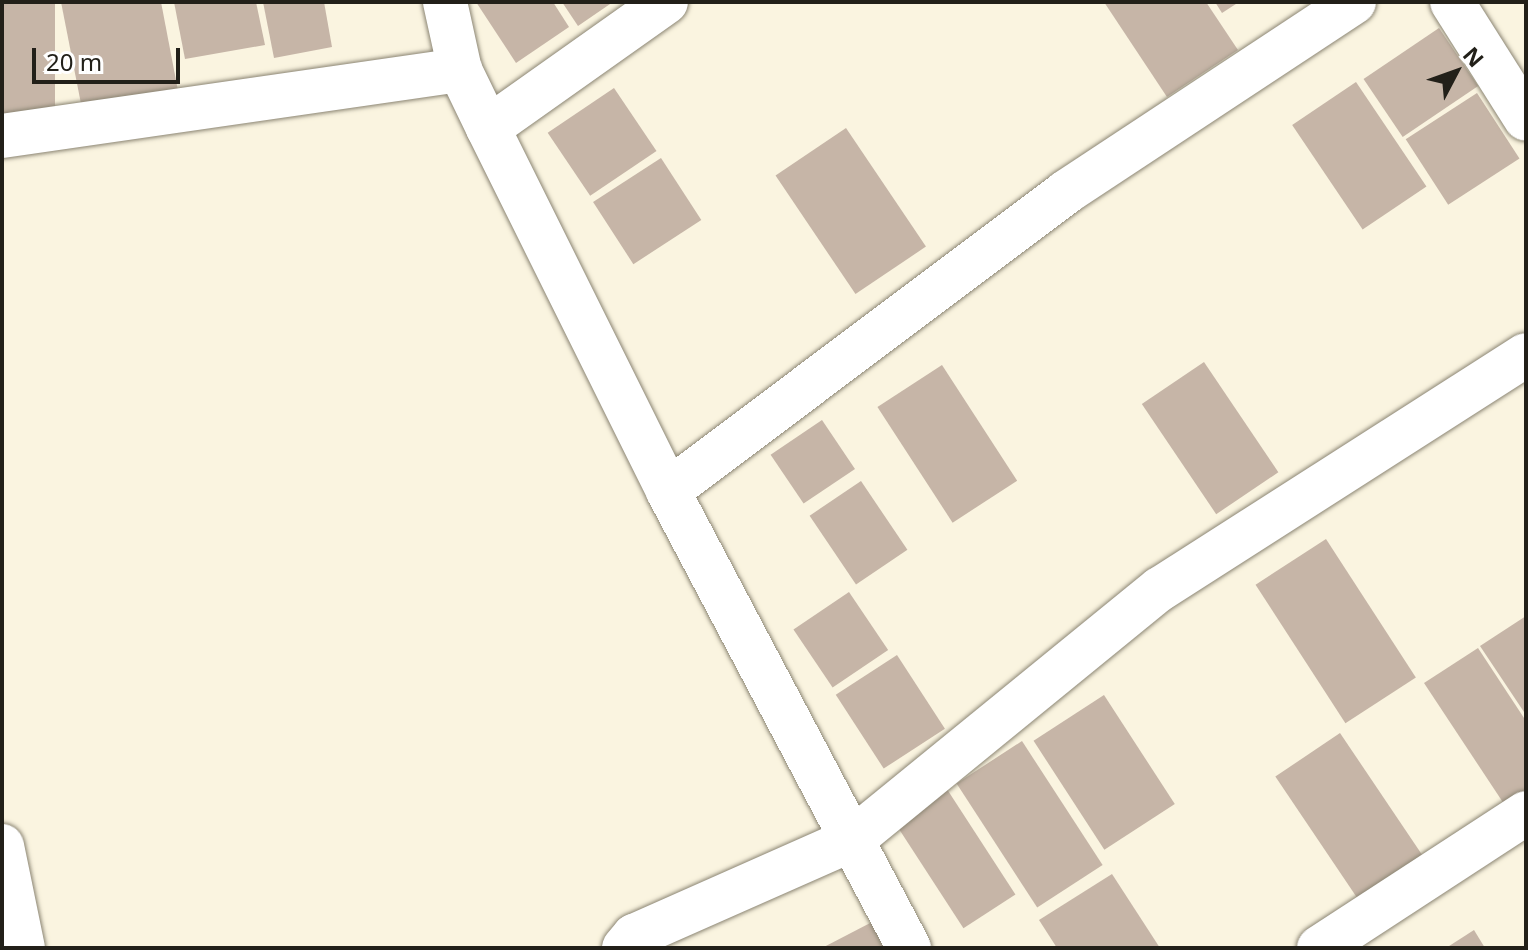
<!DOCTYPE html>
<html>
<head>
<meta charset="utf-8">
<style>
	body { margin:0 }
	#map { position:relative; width:1528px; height:950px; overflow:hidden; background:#faf4e0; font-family:"Noto Sans",sans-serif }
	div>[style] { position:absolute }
	.building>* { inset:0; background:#c6b5a7; transform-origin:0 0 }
	.roads { filter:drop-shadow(0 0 2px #8b8573) drop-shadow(0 0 2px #8b8573) }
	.minor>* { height:44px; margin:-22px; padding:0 22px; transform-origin:22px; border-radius:22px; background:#fff }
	span { translate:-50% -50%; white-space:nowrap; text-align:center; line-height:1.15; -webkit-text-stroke:6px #fff; paint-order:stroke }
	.frame { position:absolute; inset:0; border:4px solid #222019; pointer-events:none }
	.north { position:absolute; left:1416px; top:32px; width:80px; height:80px; -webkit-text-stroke:6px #fff; paint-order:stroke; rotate:49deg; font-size:22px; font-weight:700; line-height:32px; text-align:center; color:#222019 }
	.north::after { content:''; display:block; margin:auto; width:28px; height:36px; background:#222019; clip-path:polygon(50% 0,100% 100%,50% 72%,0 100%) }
	.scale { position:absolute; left:32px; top:48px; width:148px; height:36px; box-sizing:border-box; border:4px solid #222019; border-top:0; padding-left:10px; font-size:24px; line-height:28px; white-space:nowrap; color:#222019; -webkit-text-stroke:6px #fff; paint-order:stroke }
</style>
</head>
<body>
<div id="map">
	<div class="building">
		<i style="left:3px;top:2px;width:52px;height:116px"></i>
		<i style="clip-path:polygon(61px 2px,161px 2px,179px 96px,83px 114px)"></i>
		<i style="clip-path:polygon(174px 2px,256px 2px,265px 45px,185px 59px)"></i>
		<i style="clip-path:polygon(263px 2px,324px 2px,332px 47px,274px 58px)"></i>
		<i style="clip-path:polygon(476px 2px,553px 2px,569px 27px,516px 63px)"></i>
		<i style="clip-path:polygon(562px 2px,613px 2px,578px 26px)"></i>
		<i style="clip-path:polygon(1104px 2px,1206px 2px,1238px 50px,1167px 97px)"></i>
		<i style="clip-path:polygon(1215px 2px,1239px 2px,1222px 13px)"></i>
		<i style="left:1439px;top:28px;width:70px;height:91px;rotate:56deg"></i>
		<i style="left:1356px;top:82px;width:126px;height:77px;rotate:56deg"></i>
		<i style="left:614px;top:88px;width:76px;height:80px;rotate:56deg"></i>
		<i style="left:1477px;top:93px;width:78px;height:85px;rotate:57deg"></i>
		<i style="left:846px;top:128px;width:143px;height:85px;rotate:56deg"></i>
		<i style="left:661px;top:158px;width:74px;height:81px;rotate:57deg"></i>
		<i style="left:1204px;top:362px;width:133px;height:75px;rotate:56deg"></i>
		<i style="left:942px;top:365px;width:138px;height:77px;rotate:57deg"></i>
		<i style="left:822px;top:420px;width:59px;height:62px;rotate:56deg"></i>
		<i style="left:861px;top:481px;width:83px;height:62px;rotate:56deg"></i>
		<i style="left:1326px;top:539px;width:165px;height:84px;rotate:57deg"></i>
		<i style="left:849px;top:592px;width:70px;height:67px;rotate:56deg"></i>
		<i style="clip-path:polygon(1526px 616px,1526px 715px,1480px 646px)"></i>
		<i style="clip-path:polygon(1478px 648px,1526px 721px,1526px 798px,1508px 810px,1424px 683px)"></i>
		<i style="left:897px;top:655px;width:88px;height:73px;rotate:57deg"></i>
		<i style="left:1104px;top:695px;width:130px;height:84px;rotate:57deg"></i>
		<i style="left:1340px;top:733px;width:160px;height:78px;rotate:56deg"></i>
		<i style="left:1022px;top:741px;width:148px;height:78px;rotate:57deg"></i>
		<i style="left:943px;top:783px;width:133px;height:62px;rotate:57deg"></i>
		<i style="clip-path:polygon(1112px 874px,1160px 948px,1057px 948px,1039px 920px)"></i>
		<i style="clip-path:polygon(874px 921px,888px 948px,822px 948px)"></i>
		<i style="clip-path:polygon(1474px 930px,1485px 948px,1446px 948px)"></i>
	</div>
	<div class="roads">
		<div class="minor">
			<i style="left:445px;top:2px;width:70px;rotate:77.6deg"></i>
			<i style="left:460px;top:70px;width:64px;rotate:64.2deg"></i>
			<i style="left:488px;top:128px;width:405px;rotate:63.6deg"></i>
			<i style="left:668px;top:491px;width:517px;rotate:62.19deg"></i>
			<i style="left:1452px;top:2px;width:138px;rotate:57.7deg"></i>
			<i style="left:488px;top:128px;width:218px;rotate:-35.3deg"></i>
			<i style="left:2px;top:136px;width:463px;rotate:-8.2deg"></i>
			<i style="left:668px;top:491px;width:498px;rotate:-36.9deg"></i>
			<i style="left:1066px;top:192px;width:345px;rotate:-33.4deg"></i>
			<i style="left:2px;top:846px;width:104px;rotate:78.4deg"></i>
			<i style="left:624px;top:948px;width:16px;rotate:-50deg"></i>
			<i style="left:634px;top:936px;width:240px;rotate:-23.9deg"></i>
			<i style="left:853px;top:839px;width:396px;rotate:-39.2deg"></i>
			<i style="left:1160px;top:589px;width:434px;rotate:-32.6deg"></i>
			<i style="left:1319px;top:948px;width:247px;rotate:-33.1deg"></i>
		</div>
	</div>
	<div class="frame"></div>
	<div class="north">N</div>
	<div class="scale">20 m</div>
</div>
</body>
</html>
